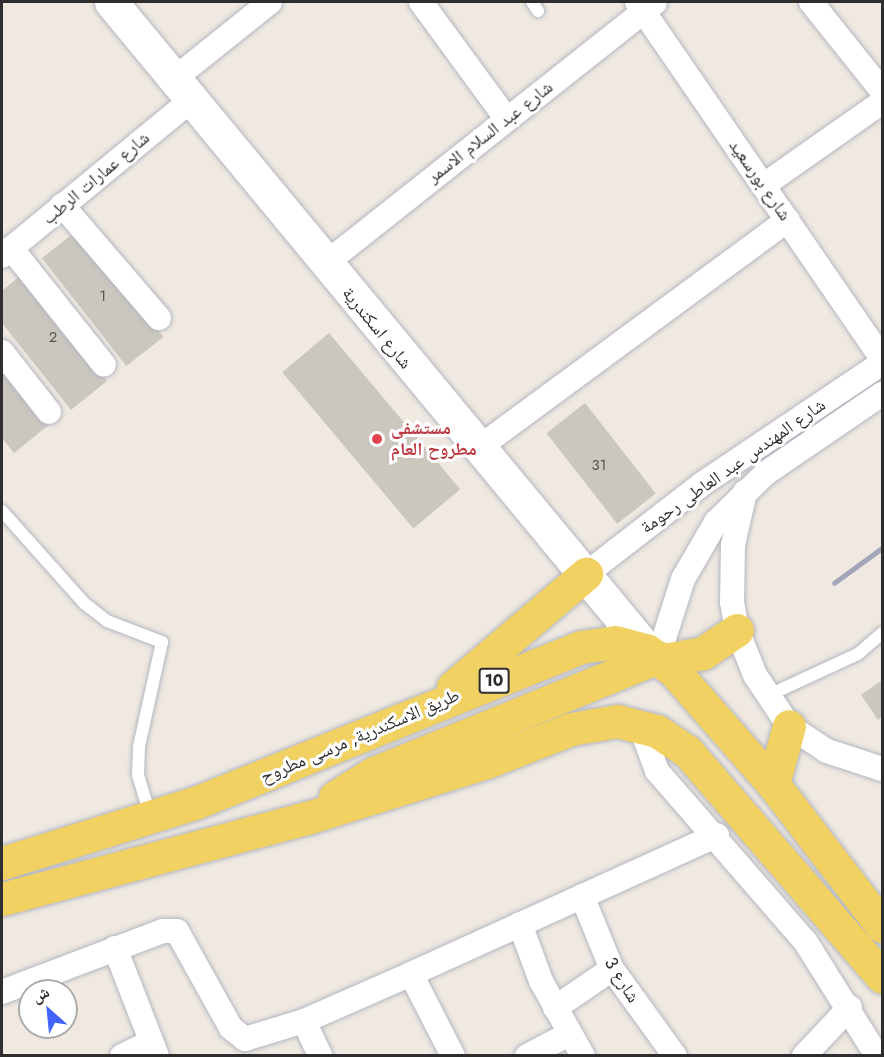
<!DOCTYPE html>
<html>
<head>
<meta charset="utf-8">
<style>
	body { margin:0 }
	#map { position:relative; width:884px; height:1057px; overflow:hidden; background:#efe9e1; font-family:Jost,"Noto Naskh Arabic",sans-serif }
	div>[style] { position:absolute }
	.building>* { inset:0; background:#cbc7bf; transform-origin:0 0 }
	.roads { filter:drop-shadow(0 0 2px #b4b7c1) drop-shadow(0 0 2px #b4b7c1) }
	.lane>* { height:12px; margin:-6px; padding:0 6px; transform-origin:6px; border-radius:6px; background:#fff }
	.street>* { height:24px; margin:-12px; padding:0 12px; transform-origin:12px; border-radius:12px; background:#fff }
	.secondary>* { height:33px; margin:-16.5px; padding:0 16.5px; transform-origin:16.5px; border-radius:16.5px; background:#fff }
	.primary>* { height:33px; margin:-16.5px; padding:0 16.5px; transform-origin:16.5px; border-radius:16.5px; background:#f2d163 }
	.rail>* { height:4.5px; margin:-2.25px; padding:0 2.25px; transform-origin:2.25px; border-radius:2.25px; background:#a3a6b8 }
	.dots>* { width:16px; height:16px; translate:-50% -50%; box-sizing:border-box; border:3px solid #fff; border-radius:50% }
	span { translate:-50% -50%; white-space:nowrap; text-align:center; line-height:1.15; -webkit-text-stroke:6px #fff; paint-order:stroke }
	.number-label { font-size:15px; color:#555452 }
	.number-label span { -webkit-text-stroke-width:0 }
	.shield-label span { padding:2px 4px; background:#fff; border:2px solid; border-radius:4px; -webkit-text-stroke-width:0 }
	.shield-label { font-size:16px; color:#2e2e2e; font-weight:700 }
	.street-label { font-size:18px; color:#2e2e2e }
	.health-label { font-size:18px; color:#be3a42; font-weight:700 }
	.left { translate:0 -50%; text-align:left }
	.frame { position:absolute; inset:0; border:3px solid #2e2e2e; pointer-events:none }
	.north { position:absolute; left:18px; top:979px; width:60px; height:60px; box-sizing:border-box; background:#fff; border:2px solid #ababab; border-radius:50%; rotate:333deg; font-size:16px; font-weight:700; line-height:24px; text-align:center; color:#2e2e2e }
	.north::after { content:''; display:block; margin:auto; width:21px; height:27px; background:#4264fb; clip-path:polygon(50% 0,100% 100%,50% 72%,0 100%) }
</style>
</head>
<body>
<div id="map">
	<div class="building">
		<i style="left:79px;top:229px;width:137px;height:47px;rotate:52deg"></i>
		<i style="clip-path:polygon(22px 274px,107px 381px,71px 410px,2px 323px,2px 291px)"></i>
		<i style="left:329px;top:333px;width:204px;height:61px;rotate:50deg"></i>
		<i style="clip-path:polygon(2px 364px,50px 424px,14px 453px,2px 438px)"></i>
		<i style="left:585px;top:403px;width:115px;height:49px;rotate:52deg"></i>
		<i style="clip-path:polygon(882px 680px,882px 717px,878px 720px,861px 695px)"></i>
	</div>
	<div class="roads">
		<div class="lane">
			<i style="left:532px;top:2px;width:11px;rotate:56deg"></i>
			<i style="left:2px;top:511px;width:123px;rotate:48.3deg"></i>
			<i style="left:84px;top:603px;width:29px;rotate:38deg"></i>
			<i style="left:107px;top:621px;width:59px;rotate:20.9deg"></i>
			<i style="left:162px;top:642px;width:107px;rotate:102.4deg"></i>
			<i style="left:139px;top:747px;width:28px;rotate:92deg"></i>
			<i style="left:138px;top:775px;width:42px;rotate:73.3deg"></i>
			<i style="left:767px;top:696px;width:100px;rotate:-24.8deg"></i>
			<i style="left:858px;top:654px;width:32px;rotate:-41deg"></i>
		</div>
		<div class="street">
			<i style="left:421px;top:2px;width:144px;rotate:53.8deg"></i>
			<i style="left:637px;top:2px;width:433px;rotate:55.5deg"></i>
			<i style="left:811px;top:2px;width:114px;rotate:51.4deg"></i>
			<i style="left:174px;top:79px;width:123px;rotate:-38.7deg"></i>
			<i style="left:764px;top:185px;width:144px;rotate:-35.1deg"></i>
			<i style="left:62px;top:205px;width:149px;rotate:49.4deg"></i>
			<i style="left:11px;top:248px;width:149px;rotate:51.5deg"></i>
			<i style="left:2px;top:256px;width:245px;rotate:-39.5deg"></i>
			<i style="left:325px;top:264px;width:421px;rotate:-38.4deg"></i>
			<i style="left:2px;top:352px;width:76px;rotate:51.9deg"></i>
			<i style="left:477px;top:449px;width:386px;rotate:-36.4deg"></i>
			<i style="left:745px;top:492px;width:54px;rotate:102.8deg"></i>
			<i style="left:733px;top:545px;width:57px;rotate:91deg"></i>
			<i style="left:732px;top:602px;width:28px;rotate:80deg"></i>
			<i style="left:737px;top:630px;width:48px;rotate:68.2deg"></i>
			<i style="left:755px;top:675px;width:61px;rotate:56.3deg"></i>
			<i style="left:789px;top:726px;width:45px;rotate:33.3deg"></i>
			<i style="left:827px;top:751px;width:58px;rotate:18.1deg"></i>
			<i style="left:586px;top:574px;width:147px;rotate:-37.8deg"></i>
			<i style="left:702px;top:484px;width:217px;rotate:-33.9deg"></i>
			<i style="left:658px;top:657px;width:82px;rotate:-72.2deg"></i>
			<i style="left:683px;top:579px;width:66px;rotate:-59.9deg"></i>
			<i style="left:716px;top:522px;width:70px;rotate:-44.4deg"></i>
			<i style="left:766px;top:473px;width:140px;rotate:-34.3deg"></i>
			<i style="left:640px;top:725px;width:49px;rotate:69.7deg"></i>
			<i style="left:657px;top:771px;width:225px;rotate:49deg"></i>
			<i style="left:805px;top:941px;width:136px;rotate:57.9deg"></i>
			<i style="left:582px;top:896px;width:79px;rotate:67.7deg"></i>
			<i style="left:612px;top:969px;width:107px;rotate:54.1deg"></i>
			<i style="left:520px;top:924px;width:61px;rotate:69.8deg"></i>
			<i style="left:541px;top:981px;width:86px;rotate:60.8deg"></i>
			<i style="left:115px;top:948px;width:116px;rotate:68.7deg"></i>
			<i style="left:411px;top:974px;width:92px;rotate:62.9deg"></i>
			<i style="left:2px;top:992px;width:172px;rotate:-20.8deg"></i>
			<i style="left:163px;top:931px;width:14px"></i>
			<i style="left:177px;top:931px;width:111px;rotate:60.9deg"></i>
			<i style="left:231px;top:1028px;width:18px;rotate:38deg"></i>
			<i style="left:245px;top:1039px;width:62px;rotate:-17deg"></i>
			<i style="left:304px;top:1021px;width:117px;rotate:-23.7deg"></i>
			<i style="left:411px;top:974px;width:336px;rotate:-24.4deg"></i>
			<i style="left:555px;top:1008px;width:69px;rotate:-34.4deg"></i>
			<i style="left:304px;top:1021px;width:38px;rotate:65deg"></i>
			<i style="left:122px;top:1056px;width:32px;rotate:-26deg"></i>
			<i style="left:527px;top:1056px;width:47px;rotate:-27.6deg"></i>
			<i style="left:804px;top:1056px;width:67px;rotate:-46.8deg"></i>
		</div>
		<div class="secondary">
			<i style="left:111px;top:2px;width:842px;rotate:50.39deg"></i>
		</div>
		<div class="primary">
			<i style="left:664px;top:660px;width:40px;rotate:-10deg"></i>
			<i style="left:703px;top:653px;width:41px;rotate:-34.1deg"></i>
			<i style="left:453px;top:687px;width:175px;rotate:-40.4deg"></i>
			<i style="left:773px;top:784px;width:60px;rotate:-74.6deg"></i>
			<i style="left:335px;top:797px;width:46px;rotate:-31.6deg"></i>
			<i style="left:374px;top:773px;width:307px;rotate:-22.2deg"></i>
			<i style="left:2px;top:863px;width:202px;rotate:-17.3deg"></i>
			<i style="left:195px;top:803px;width:416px;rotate:-22deg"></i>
			<i style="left:581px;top:647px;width:34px;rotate:-8deg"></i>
			<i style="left:615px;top:642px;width:34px;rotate:15deg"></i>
			<i style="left:648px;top:651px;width:33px;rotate:38deg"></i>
			<i style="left:674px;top:671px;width:150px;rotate:48.8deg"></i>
			<i style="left:773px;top:784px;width:179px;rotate:52.5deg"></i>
			<i style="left:2px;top:899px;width:316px;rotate:-14.9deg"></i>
			<i style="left:307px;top:818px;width:189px;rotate:-17.3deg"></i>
			<i style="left:487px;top:762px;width:90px;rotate:-21.4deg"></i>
			<i style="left:571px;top:729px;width:47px;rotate:-9.9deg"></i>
			<i style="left:617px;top:721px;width:41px;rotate:14deg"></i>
			<i style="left:657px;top:731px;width:36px;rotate:34deg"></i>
			<i style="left:687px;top:751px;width:298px;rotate:49.2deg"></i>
		</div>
	</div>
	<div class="rail">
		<i style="left:834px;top:583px;width:59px;rotate:-36.1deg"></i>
	</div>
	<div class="dots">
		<i style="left:377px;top:439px;background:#e0444e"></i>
	</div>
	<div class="number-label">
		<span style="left:103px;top:297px">1</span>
		<span style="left:53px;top:338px">2</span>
		<span style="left:599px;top:466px">31</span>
	</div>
	<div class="shield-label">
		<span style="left:494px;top:681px">10</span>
	</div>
	<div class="street-label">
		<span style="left:490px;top:132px;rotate:-38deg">شارع عبد السلام الاسمر</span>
		<span style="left:96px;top:178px;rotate:-40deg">شارع عمارات الرطب</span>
		<span style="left:760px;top:180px;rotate:55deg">شارع بورسعيد</span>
		<span style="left:377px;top:328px;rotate:51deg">شارع اسكندرية</span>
		<span style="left:733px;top:466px;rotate:-35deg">شارع المهندس عبد العاطى رحومة</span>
		<span style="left:360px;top:736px;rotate:-23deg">طريق الاسكندرية, مرسى مطروح</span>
		<span style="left:622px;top:980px;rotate:58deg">شارع 3</span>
	</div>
	<div class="health-label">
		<span class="left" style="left:391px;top:439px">مستشفى<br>مطروح العام</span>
	</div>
	<div class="frame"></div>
	<div class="north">ش</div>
</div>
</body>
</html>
